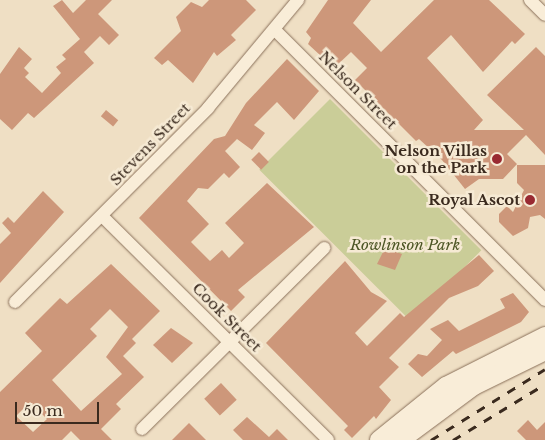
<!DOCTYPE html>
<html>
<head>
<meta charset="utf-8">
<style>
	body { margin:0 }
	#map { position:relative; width:545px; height:440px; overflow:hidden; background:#efdfc4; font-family:"Libre Baskerville",serif }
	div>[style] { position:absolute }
	.green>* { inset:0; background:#cacd98; transform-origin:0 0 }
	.building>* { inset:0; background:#cd977a; transform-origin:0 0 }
	.roads { filter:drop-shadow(0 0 1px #8a705a) drop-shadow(0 0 1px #8a705a) }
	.minor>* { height:12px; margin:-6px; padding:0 6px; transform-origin:6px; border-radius:6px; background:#f9edd8 }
	.secondary>* { height:18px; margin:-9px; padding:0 9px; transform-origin:9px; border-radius:9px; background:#f9edd8 }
	.rail>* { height:3px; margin-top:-1.5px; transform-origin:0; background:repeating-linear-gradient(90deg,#3a2a1e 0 9px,transparent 0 18px) }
	.dots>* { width:14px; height:14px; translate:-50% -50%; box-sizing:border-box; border:2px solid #f6ead4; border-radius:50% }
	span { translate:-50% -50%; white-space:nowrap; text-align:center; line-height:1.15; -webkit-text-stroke:5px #f6ead4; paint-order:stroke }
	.street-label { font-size:15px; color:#3a2a1e }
	.poi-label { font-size:15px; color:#3a2a1e; font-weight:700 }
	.right { translate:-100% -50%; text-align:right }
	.park-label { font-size:15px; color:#4d5625; font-style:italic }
	.scale { position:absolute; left:15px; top:402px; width:84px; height:22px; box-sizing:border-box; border:2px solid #3a2a1e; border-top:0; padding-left:6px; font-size:15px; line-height:18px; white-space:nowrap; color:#3a2a1e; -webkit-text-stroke:4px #f6ead4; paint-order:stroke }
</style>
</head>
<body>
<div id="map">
	<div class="green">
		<i style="left:330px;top:99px;width:214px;height:100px;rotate:45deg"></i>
	</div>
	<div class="building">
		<i style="clip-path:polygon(62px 0,73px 13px,86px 0,112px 0,98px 14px,119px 35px,109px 45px,100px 36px,84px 52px,94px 63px,34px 118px,28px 113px,12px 130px,0 119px,0 74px,19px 47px,32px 59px,24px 68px,29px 73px,25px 77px,42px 93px,61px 73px,56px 67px,66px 59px,62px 55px,80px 39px,53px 6px)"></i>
		<i style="clip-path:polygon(209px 0,246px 0,256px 10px,231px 35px,236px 40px,217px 56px,214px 52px,193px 83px,168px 60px,162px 65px,154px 58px,181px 31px,176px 17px,191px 2px,202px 7px)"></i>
		<i style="clip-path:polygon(328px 0,371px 0,353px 23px,381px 52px,434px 0,489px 0,525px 34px,515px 44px,512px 41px,483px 72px,451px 35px,427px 58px,483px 120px,474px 130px,524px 130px,487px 95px,536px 47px,545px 56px,545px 155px,526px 135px,507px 154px,517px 164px,503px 179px,479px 179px,465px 189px,442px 160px,419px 139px,416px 141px,355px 80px,367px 68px,351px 52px,334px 68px,308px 44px,311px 38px,306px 32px)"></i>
		<i style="clip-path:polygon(287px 59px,319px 91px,294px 120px,277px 102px,254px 125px,265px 133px,252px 150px,237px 139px,225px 151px,240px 167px,229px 178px,224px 173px,208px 189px,198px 188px,187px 201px,209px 224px,191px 242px,210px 261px,222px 250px,229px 258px,244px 243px,225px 223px,267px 183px,314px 227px,238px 290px,245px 297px,231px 311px,139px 218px,214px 139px,225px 136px,246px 103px)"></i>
		<i style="left:106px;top:110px;width:16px;height:8px;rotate:40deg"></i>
		<i style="left:259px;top:152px;width:14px;height:11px;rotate:45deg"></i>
		<i style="clip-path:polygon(517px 165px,545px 165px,545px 219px,540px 215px,530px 217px,528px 228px,513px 236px,499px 222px,499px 214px,507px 206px,513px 212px,524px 190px,517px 183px)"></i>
		<i style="clip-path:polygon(43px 191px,64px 212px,0 283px,0 244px,11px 233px,2px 223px,8px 217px,14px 223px)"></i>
		<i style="clip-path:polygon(385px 248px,402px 254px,395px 270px,377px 264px)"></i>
		<i style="clip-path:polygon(479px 255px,494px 271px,478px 286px,449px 298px,389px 358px,399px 367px,379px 387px,391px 400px,376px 419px,374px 416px,352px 438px,344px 430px,348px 426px,266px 343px,345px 261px,371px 292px,387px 301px,355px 333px,367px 346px,400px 313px,404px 317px)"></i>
		<i style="clip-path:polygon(evenodd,111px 264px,160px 311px,132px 339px,136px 343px,123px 356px,144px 377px,116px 404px,121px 409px,101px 429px,112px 440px,80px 440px,71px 431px,62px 440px,0 440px,0 392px,42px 351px,25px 333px,60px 298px,67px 304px,111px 264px,110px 309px,128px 327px,106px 357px,122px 374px,81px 411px,52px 380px,97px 336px,90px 329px,110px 309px,111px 264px,30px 402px,47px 419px,33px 432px,16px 416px,30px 402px)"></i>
		<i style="clip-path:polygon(513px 293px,529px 312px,521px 322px,456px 354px,453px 351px,422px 377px,408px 364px,418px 354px,427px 356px,442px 340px,430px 329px,448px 320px,459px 331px,505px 308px,500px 299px)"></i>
		<i style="clip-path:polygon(171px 328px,193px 343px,172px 363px,153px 345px)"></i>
		<i style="left:221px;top:383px;width:23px;height:23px;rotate:47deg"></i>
		<i style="clip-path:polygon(247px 417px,269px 437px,277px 429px,288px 440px,243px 440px,233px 430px)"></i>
		<i style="clip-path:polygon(528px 420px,537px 430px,545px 422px,545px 440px,526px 440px,517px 431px)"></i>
		<i style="clip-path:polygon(189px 423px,206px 440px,172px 440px)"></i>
	</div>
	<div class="roads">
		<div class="minor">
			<i style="left:530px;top:0;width:21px;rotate:45deg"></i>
			<i style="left:275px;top:30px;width:382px;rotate:45deg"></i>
			<i style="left:102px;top:216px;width:318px;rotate:44.7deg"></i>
			<i style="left:15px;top:302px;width:274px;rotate:-45.1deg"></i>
			<i style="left:208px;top:108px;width:141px;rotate:-50.2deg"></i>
			<i style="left:142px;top:429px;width:257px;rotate:-44.8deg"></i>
		</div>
		<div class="secondary">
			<i style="left:379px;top:440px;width:86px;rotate:-38.9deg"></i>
			<i style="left:446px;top:386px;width:111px;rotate:-26.8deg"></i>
			<i style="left:401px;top:440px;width:91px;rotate:-36.5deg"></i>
			<i style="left:474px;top:386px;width:79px;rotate:-26.2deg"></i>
		</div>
	</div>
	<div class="rail">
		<i style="left:431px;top:440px;width:134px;rotate:-31.9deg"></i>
		<i style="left:453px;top:440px;width:108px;rotate:-31.3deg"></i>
	</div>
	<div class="dots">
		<i style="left:497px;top:159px;background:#992a32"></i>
		<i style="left:530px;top:200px;background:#992a32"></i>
	</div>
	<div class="street-label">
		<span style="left:358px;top:90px;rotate:45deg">Nelson Street</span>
		<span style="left:150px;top:144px;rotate:-46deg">Stevens Street</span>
		<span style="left:227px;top:317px;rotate:45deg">Cook Street</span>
	</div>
	<div class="poi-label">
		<span class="right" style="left:487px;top:159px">Nelson Villas<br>on the Park</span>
		<span class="right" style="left:520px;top:200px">Royal Ascot</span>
	</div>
	<div class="park-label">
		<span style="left:405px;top:245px">Rowlinson Park</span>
	</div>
	<div class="scale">50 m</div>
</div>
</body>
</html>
